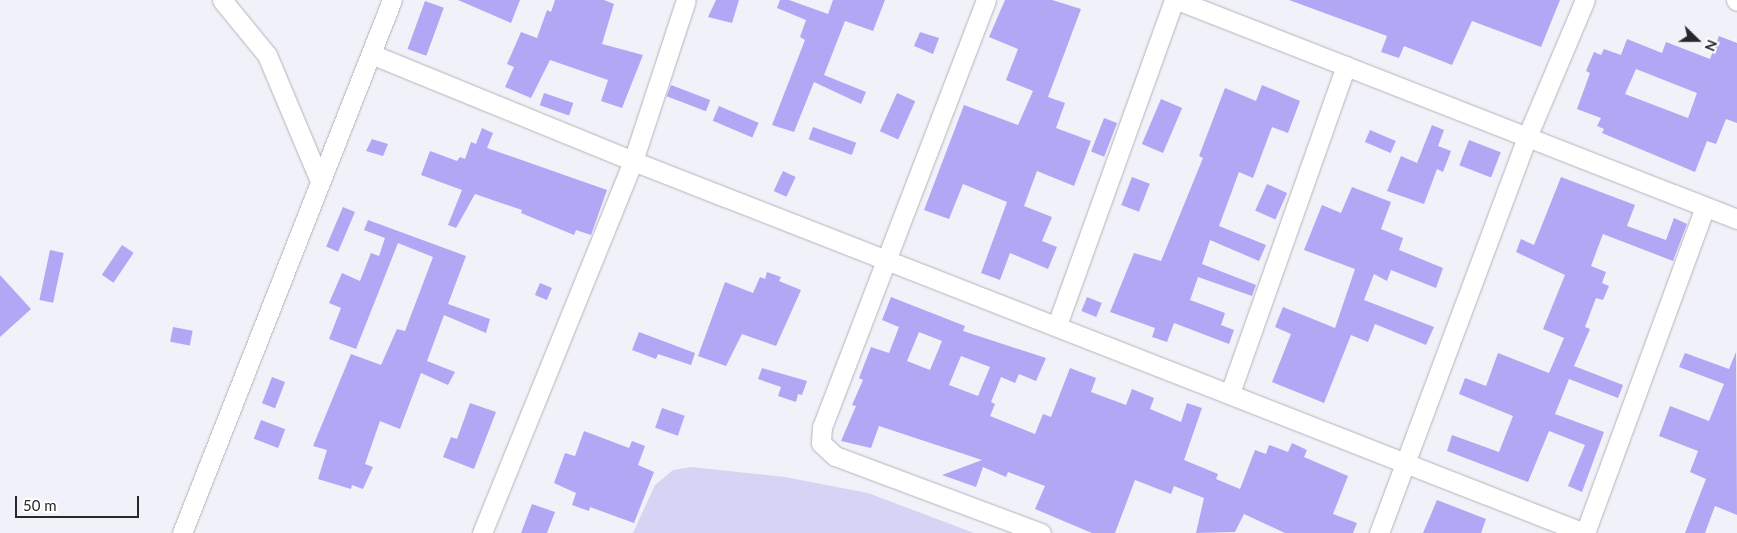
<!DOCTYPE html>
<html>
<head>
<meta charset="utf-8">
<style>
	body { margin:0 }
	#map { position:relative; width:1737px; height:533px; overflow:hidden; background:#f1f1f9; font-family:Lato,sans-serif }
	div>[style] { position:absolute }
	.water>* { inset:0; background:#d6d4f4 }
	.building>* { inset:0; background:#b1a7f4; transform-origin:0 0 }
	.roads { filter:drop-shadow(0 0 1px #b3b3ba) drop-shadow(0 0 1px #b3b3ba) }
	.street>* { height:19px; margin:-9.5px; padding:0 9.5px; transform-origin:9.5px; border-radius:9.5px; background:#fff }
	span { translate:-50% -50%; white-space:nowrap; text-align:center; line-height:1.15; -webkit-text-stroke:4px #fff; paint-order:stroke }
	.north { position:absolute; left:1672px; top:15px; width:50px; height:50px; -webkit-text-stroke:4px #fff; paint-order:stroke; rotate:112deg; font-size:14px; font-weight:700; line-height:20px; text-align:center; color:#28282b }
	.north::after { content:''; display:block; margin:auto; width:18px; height:22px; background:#28282b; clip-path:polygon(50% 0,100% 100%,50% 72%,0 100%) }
	.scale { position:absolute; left:15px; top:496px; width:124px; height:22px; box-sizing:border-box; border:2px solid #28282b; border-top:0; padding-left:6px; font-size:15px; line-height:18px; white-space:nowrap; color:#28282b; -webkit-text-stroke:4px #fff; paint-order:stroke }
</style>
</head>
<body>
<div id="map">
	<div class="water">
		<i style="clip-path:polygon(691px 467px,785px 477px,868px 493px,974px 533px,633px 533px,655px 485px,673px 470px)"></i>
	</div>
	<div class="building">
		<i style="clip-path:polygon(458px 0,520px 0,511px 23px)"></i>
		<i style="clip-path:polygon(555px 0,604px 0,614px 4px,602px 44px,643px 55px,622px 108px,601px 101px,608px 80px,550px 60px,531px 98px,505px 87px,514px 67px,507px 64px,521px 32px,537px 38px,547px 10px,551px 12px)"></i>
		<i style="clip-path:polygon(716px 0,739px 0,732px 23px,708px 17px)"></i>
		<i style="clip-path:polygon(780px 0,789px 0,828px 14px,833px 0,885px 0,873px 31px,845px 21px,824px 75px,866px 92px,861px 104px,814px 82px,794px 132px,772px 125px,805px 40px,800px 37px,806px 20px,777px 8px)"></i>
		<i style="clip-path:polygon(1005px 0,1052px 0,1081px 9px,1048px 97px,1065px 103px,1056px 128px,1091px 141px,1074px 186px,1037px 171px,1024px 206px,1052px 217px,1042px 241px,1057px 247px,1048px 269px,1010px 253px,1000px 280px,981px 273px,1007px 202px,963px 184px,949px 219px,924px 210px,964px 105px,1018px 125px,1033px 91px,1006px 80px,1018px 49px,989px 37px)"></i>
		<i style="clip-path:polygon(1289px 0,1560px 0,1541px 47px,1472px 21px,1452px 65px,1404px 46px,1399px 58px,1381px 52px,1387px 36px)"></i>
		<i style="left:425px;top:1px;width:20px;height:51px;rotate:20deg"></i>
		<i style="clip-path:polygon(920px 32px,939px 38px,933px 54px,914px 46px)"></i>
		<i style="clip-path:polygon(evenodd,1719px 36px,1737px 43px,1737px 123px,1726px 119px,1716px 144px,1707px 141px,1695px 172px,1602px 133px,1604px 129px,1597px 126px,1601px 118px,1577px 109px,1590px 73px,1586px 71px,1594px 52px,1601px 55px,1604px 49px,1621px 55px,1627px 39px,1662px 53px,1666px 42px,1710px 59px,1719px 36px,1636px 69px,1697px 93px,1688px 118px,1625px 94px,1636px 69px)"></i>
		<i style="left:671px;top:85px;width:42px;height:12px;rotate:21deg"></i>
		<i style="clip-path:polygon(1262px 85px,1300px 101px,1288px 133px,1272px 127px,1253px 178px,1239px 172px,1219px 226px,1266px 245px,1259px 261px,1210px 240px,1202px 264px,1256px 285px,1252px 296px,1198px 277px,1190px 300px,1225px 313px,1221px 325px,1234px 330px,1229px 344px,1174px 323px,1167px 342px,1152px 337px,1155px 328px,1110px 312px,1134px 253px,1161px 261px,1203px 158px,1199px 156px,1225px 88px,1256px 101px)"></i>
		<i style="left:544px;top:93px;width:31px;height:13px;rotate:19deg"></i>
		<i style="left:897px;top:93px;width:20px;height:42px;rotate:24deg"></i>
		<i style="left:1161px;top:99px;width:23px;height:49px;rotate:23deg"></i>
		<i style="left:719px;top:106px;width:43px;height:16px;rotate:23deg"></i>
		<i style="left:1104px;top:118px;width:14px;height:36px;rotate:21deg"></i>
		<i style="clip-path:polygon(1432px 125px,1444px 130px,1438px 146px,1451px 151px,1443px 172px,1437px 169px,1424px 204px,1387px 191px,1401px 156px,1417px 163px)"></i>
		<i style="left:813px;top:127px;width:46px;height:13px;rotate:20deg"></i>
		<i style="clip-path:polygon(482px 128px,493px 133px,487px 148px,607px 190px,591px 235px,576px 230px,574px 235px,521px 213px,522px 210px,475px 194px,456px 228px,448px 225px,462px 190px,421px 175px,430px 151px,457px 161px,460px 157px,465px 159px,471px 142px,476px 144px)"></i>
		<i style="left:1370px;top:130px;width:28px;height:13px;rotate:23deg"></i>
		<i style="clip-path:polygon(372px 139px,388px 144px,383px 156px,366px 151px)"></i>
		<i style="left:1469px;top:140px;width:34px;height:27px;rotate:21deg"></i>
		<i style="left:783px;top:171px;width:14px;height:22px;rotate:25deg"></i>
		<i style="left:1132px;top:177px;width:19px;height:30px;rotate:21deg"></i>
		<i style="clip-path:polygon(1561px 177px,1635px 205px,1627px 226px,1666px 240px,1674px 218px,1687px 224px,1673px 261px,1603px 234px,1591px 266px,1606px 272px,1602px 283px,1609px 286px,1603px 300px,1596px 298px,1585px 327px,1590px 329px,1574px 366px,1623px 385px,1618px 398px,1569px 379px,1555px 414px,1604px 432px,1582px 492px,1568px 486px,1585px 445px,1549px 431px,1528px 482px,1447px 451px,1452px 435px,1499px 452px,1513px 416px,1459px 394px,1465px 378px,1486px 386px,1498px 353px,1549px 373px,1564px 338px,1543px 329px,1565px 275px,1516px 252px,1521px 239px,1534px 245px)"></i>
		<i style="left:1267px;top:184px;width:22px;height:29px;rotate:24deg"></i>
		<i style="clip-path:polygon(1352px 187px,1391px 202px,1381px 229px,1403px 238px,1399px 250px,1443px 268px,1436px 288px,1391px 270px,1387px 281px,1374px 274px,1364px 300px,1434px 327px,1426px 345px,1375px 324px,1368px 342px,1351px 335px,1324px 403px,1272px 382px,1291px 334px,1275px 327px,1283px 307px,1335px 328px,1355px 269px,1304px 250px,1322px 205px,1341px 213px)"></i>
		<i style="left:343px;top:207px;width:13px;height:43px;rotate:23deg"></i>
		<i style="clip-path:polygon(368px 220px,466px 256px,448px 304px,490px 319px,486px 333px,444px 315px,427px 361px,455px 372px,448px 385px,421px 373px,400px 429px,380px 421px,365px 464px,373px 467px,363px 489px,352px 485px,351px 489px,318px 479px,327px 450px,313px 446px,351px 354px,381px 365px,397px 329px,405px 331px,433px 257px,398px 243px,356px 349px,329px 339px,341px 308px,329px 303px,342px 273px,360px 281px,371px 253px,379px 256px,385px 238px,364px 230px)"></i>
		<i style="left:122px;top:245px;width:14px;height:36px;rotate:34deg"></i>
		<i style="left:50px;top:250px;width:14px;height:51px;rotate:12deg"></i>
		<i style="clip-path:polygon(767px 272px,781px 277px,779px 281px,801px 290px,776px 346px,742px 334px,726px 366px,698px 356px,725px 282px,753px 293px,760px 277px,765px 279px)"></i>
		<i style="clip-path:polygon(0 275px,31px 309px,0 337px)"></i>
		<i style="left:540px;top:283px;width:13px;height:13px;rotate:23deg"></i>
		<i style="clip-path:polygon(evenodd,891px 297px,965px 326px,963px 331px,1046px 358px,1036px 381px,1019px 374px,1015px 383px,1001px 377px,991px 402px,995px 404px,990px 416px,1035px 434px,1043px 414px,1051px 417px,1070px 368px,1096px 378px,1091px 392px,1126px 405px,1132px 389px,1154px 398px,1150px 409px,1181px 422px,1187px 403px,1202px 408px,1184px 460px,1218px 474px,1216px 479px,1240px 489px,1255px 450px,1266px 454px,1269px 445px,1288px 452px,1292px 443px,1307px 450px,1304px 457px,1348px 476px,1333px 514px,1357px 523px,1353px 533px,1285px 533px,1244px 514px,1235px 532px,1196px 533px,1204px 498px,1174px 486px,1171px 494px,1135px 480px,1115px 533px,1092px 533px,1035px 509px,1045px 486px,1008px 472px,1006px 477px,983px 467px,976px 487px,942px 475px,982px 460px,879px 426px,871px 448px,841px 441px,856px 406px,852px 405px,863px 380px,859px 378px,871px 347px,889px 353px,899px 327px,882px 320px,891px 297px,919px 332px,942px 341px,930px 370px,907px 361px,919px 332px,891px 297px,961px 356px,990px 367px,978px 396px,949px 385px,961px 356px)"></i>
		<i style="left:1087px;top:297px;width:16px;height:15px;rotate:22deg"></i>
		<i style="left:173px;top:327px;width:20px;height:15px;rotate:11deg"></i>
		<i style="clip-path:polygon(639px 332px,695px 353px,691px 365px,658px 354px,656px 359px,632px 350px)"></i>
		<i style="clip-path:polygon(1736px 352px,1737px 515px,1715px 506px,1705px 533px,1685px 533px,1706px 479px,1690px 472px,1698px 451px,1659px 436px,1670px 406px,1709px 421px,1724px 384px,1679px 367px,1685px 353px,1729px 369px)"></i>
		<i style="clip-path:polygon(762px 368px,807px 381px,802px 395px,798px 394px,796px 402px,778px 396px,781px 387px,758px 379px)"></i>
		<i style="left:272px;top:377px;width:14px;height:28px;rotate:21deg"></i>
		<i style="clip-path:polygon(470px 403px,496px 412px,474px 469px,443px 457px,451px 437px,457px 439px)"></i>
		<i style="left:662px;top:408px;width:24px;height:21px;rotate:19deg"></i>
		<i style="left:261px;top:420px;width:26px;height:20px;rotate:21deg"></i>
		<i style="clip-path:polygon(584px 431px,629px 448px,632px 441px,645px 446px,638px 465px,654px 472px,634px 523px,590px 507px,589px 511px,572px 505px,576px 493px,554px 483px,565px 453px,575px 456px)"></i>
		<i style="clip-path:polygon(1437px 500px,1486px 519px,1481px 533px,1423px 533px)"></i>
		<i style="clip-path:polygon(532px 504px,555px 512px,547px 533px,521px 533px)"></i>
	</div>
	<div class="roads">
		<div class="street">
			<i style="left:222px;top:0;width:71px;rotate:50.7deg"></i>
			<i style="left:267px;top:55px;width:137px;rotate:67.2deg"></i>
			<i style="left:986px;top:0;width:457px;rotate:111deg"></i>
			<i style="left:822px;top:427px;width:16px;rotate:94deg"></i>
			<i style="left:821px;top:443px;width:19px;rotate:43deg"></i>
			<i style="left:835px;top:456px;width:220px;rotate:20.5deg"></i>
			<i style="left:1177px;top:0;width:601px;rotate:21.36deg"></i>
			<i style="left:1736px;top:0;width:1px;rotate:45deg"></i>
			<i style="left:371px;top:54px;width:283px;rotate:22.2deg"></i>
			<i style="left:633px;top:161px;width:1021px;rotate:21.36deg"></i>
			<i style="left:1057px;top:325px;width:345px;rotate:-70.2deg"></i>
			<i style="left:1230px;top:393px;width:347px;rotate:-70.5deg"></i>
			<i style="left:182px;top:533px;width:573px;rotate:-68.5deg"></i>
			<i style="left:482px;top:533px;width:401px;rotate:-67.9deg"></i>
			<i style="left:633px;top:161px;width:169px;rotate:-71.8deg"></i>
			<i style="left:1379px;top:533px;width:423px;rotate:-69.5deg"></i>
			<i style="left:1527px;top:137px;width:149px;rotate:-67.1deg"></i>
			<i style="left:1585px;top:533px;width:347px;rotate:-69.8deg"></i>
		</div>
	</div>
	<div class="north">N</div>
	<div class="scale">50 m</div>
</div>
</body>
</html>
